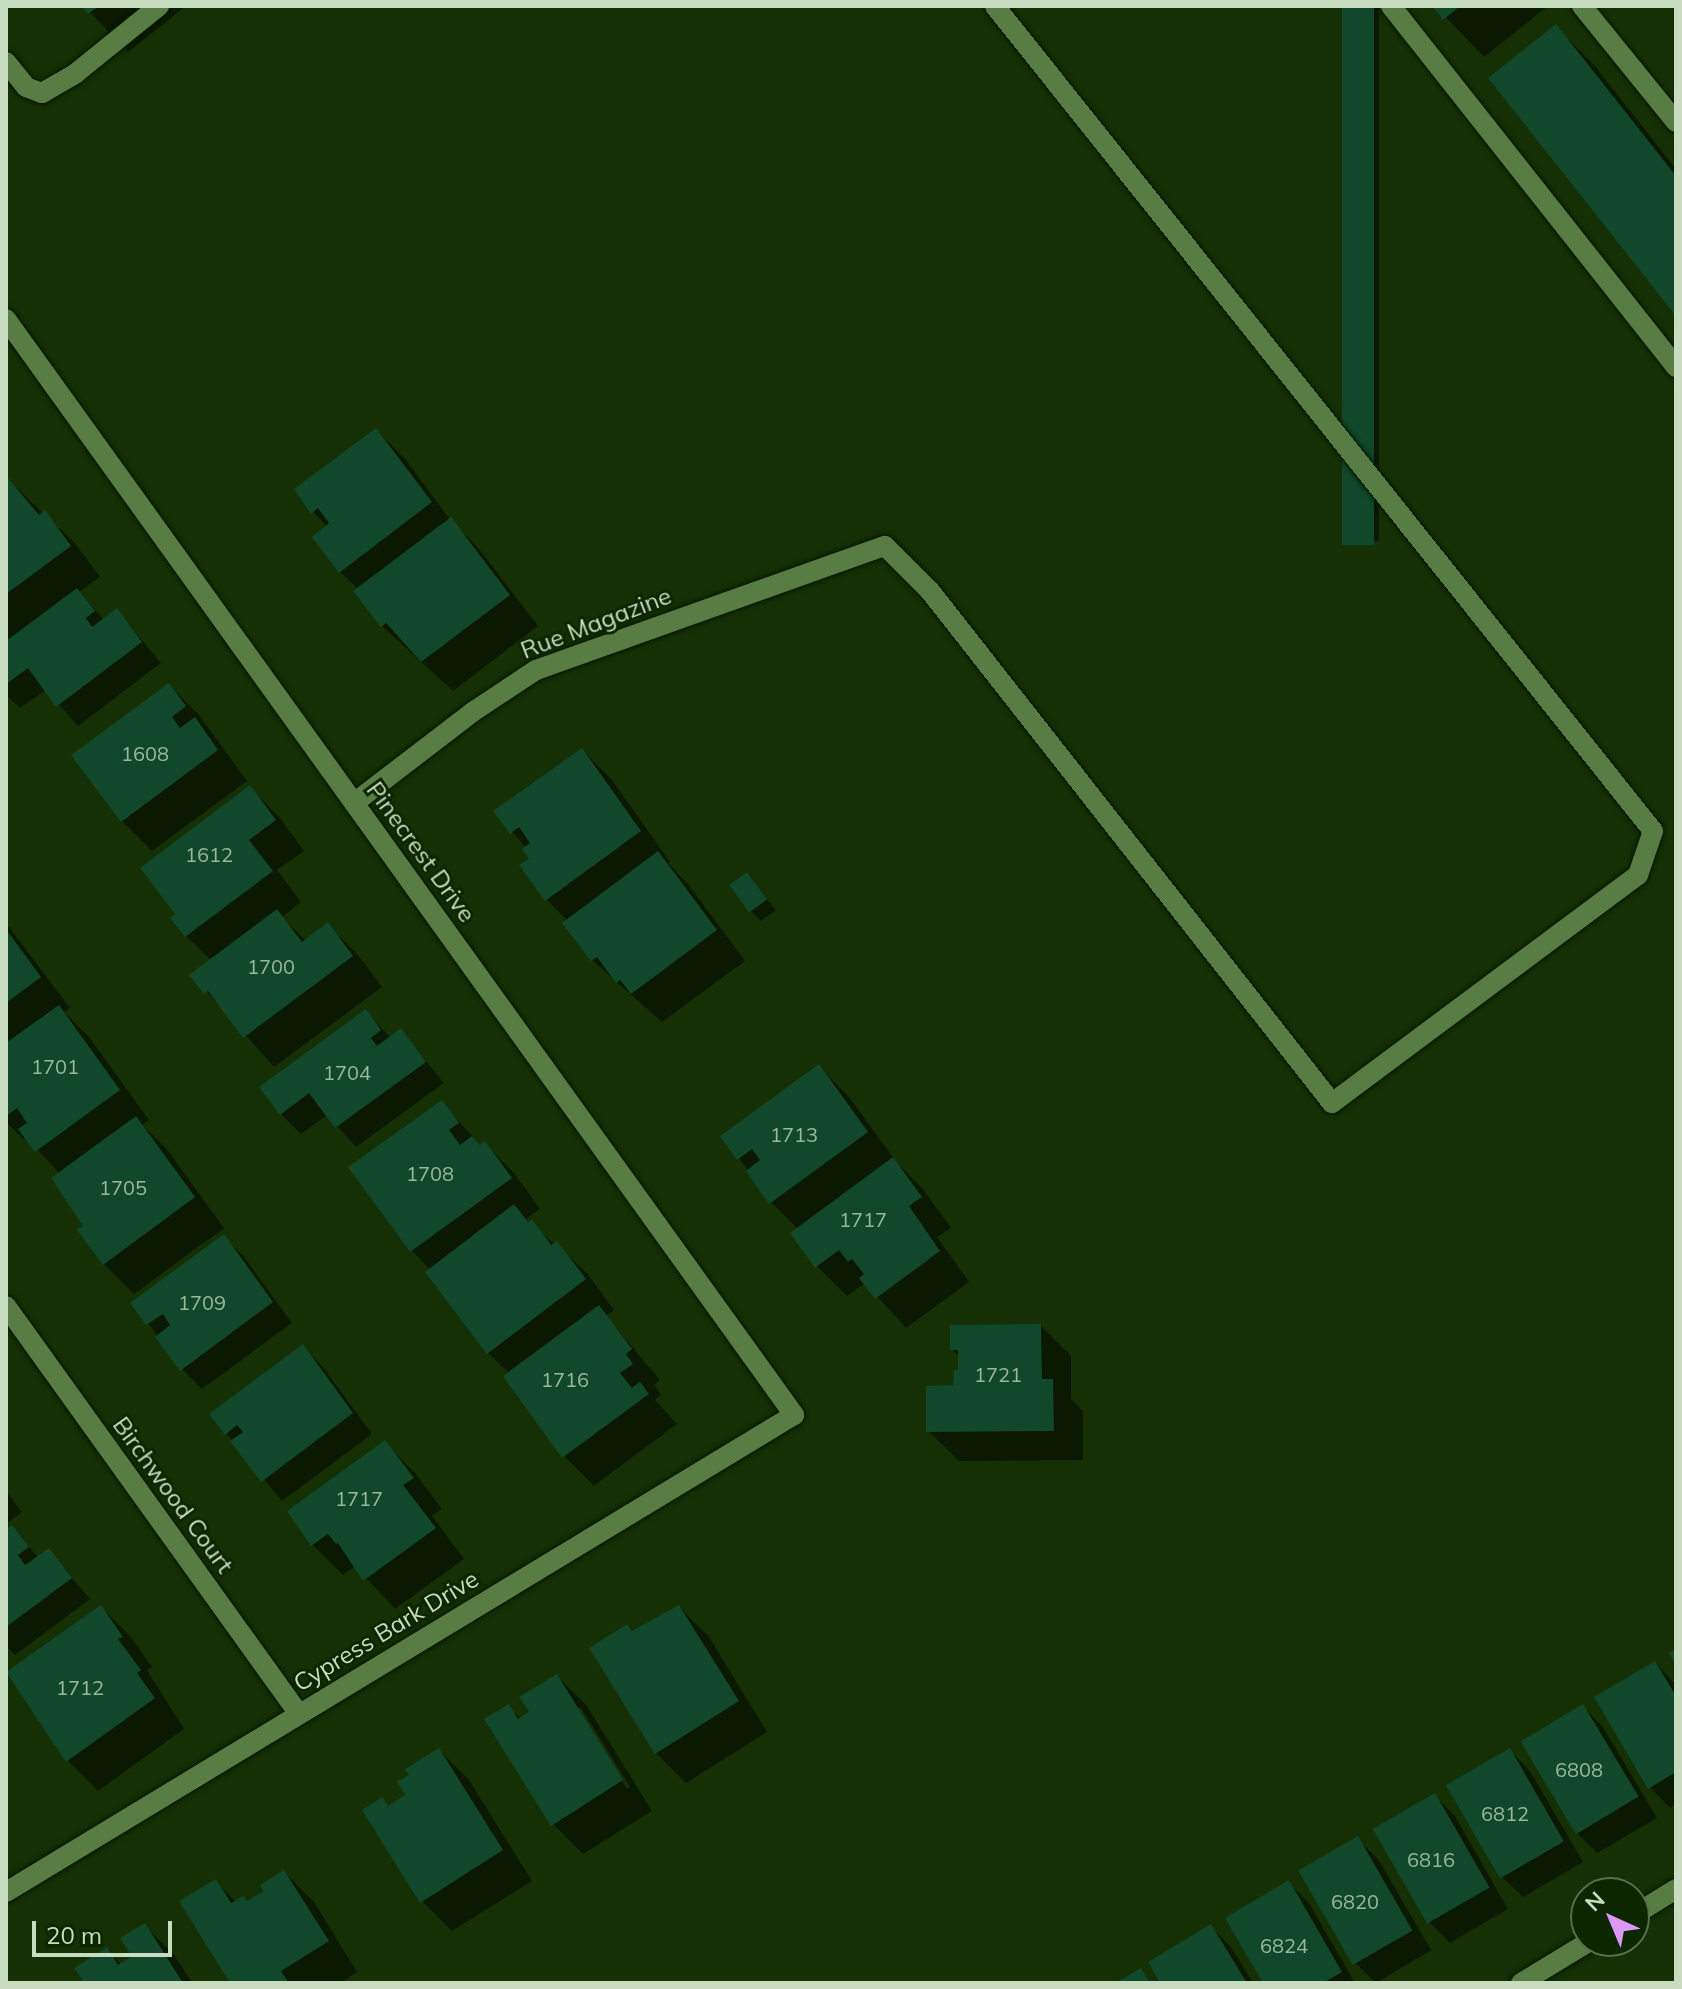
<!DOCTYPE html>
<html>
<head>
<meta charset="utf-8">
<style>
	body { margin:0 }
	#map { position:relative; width:1682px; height:1989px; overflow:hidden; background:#163005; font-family:Mulish,sans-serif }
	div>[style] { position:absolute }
	.shadow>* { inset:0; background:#0007; transform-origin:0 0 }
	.building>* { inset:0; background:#11472b; transform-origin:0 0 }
	.roads { filter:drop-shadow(0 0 2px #051600) drop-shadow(0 0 2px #051600) }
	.service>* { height:20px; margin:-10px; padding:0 10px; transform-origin:10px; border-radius:10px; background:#577d45 }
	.minor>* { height:20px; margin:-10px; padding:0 10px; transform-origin:10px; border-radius:10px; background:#577d45 }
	span { translate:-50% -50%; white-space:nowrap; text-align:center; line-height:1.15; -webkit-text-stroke:6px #0c2600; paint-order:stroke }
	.number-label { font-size:20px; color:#9ab89a }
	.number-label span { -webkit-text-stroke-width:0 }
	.street-label { font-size:24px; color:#c8ddbf }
	.frame { position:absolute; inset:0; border:8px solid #c8ddbf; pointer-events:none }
	.north { position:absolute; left:1570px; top:1877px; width:80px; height:80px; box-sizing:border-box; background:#0c2600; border:2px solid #576f4c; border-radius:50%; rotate:316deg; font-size:22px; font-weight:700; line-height:32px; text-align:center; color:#c8ddbf }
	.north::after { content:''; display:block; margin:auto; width:28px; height:36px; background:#db99f5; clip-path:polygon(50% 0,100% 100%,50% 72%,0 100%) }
	.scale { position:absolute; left:32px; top:1921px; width:140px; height:36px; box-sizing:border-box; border:4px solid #c8ddbf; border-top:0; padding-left:10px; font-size:24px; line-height:28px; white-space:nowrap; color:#c8ddbf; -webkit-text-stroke:6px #0c2600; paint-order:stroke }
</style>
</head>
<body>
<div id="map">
	<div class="shadow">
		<i style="clip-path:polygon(84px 6px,186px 6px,128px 52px)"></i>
		<i style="left:1345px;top:6px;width:34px;height:535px"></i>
		<i style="clip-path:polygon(1435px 6px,1548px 6px,1484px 57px)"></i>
		<i style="clip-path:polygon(1555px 26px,1594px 65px,1676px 169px,1676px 312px)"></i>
		<i style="clip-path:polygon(376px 430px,406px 460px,449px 518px,480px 550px,538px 626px,453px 691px,382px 626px,358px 589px,340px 572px,328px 527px,313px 512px)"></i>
		<i style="clip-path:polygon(6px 478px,75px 543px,100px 577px,79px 592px,104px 620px,117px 610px,161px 663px,78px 726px,46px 690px,20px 708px,6px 695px)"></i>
		<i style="clip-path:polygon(169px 685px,199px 715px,247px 781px,152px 851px,122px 821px)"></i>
		<i style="clip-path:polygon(582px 750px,612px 780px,670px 862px,668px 863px,688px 884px,745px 961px,662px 1022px,592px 960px,568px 921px,546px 899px,526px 848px,496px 812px)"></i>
		<i style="clip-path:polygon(250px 788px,280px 818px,304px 851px,277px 870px,301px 902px,282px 917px,306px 941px,328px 925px,358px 955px,382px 987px,274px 1067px,192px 975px,212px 961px,186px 936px)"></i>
		<i style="clip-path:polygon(746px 875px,776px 910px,761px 921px,751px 911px)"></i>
		<i style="clip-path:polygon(6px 923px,70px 1008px,64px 1012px,89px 1037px,149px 1120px,142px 1125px,166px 1148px,224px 1228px,134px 1294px,104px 1264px,80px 1231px,86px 1226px,60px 1174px,26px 1137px,23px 1139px,6px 1122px)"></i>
		<i style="clip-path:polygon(366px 1012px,391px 1038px,401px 1031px,444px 1083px,356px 1147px,327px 1115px,301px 1134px,281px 1114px)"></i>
		<i style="clip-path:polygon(819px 1067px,849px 1097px,898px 1164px,923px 1189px,951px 1228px,937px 1237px,969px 1282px,906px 1328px,865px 1283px,847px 1296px,817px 1266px,798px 1229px,771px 1202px,739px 1158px)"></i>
		<i style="clip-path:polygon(442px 1103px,481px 1146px,485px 1144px,515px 1174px,540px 1209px,526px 1219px,587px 1273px,614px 1310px,606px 1316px,660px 1380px,654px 1385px,661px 1395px,655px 1400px,677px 1424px,594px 1486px,564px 1456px,510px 1374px,488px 1353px,431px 1270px,411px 1250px)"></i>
		<i style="clip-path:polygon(224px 1237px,244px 1257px,292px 1323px,202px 1389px,182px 1369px,133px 1303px)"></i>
		<i style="clip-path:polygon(1041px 1326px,1071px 1356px,1071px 1399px,1083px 1411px,1083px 1460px,959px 1461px,928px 1431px,955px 1387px,960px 1372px,960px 1357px,952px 1349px)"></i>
		<i style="clip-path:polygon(303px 1347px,323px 1367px,372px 1434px,282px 1501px,226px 1433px)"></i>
		<i style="clip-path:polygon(385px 1443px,415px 1473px,442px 1509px,432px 1516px,464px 1559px,395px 1609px,355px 1566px,343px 1575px,313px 1545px)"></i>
		<i style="clip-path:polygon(6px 1491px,22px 1512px,6px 1524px)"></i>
		<i style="clip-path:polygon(12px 1528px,39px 1558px,49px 1551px,90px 1599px,15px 1655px,6px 1646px,6px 1532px)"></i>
		<i style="clip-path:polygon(101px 1607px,131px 1637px,152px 1667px,147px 1670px,184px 1729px,98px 1791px,68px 1761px,7px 1674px)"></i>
		<i style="clip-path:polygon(679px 1607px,709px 1637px,767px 1732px,686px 1783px,656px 1753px,633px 1633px)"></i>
		<i style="clip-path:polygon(1655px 1663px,1676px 1685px,1676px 1804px,1670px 1808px,1650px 1787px)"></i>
		<i style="clip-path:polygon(evenodd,557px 1676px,587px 1706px,652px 1811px,583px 1854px,553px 1824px,508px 1707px,521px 1719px,531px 1713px,557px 1676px,576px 1708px,581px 1708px,630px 1787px,627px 1789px,576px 1708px)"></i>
		<i style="clip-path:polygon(1583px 1707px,1603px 1727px,1657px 1818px,1597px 1853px,1577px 1833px,1523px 1742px)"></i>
		<i style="clip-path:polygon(439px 1750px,469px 1780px,532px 1881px,452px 1931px,422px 1901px,382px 1800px,390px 1808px,408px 1796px)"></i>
		<i style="clip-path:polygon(1510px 1750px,1530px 1771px,1583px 1862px,1523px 1897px,1502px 1877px)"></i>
		<i style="clip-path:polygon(1435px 1796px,1455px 1816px,1508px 1909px,1450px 1943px,1429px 1922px)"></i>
		<i style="clip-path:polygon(1357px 1839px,1378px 1859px,1431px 1950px,1376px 1983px,1355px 1963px)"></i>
		<i style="clip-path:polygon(284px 1872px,314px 1902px,357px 1972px,340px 1983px,232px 1983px,215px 1881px,236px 1902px,248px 1903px)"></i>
		<i style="clip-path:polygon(1288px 1883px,1309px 1903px,1355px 1983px,1265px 1983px)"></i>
		<i style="clip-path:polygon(145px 1926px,175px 1956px,192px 1983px,86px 1983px,107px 1950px,122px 1965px,135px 1957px)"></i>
		<i style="clip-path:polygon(1211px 1927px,1231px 1947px,1253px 1983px,1163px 1983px)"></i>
	</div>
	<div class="building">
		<i style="clip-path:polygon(81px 6px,99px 6px,88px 14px)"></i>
		<i style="left:1342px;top:6px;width:32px;height:539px"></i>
		<i style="clip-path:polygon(1432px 6px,1460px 6px,1443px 20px)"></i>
		<i style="clip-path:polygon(1556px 24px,1676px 176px,1676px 316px,1488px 78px)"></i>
		<i style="clip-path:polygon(376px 428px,432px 502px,339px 573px,312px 537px,329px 523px,318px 508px,311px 514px,294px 489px)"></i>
		<i style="clip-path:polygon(6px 476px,39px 515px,45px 510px,71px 546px,6px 594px)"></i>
		<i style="clip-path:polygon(451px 517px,510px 595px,421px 662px,386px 623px,381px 627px,353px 591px)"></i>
		<i style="clip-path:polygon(77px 588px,95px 611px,86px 618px,92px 627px,117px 608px,142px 642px,56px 707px,28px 668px,6px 684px,6px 641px)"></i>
		<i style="clip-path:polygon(169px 683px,186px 706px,172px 717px,180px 728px,195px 717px,218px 750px,121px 822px,71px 755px)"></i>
		<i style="clip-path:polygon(582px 748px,641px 831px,545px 901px,519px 865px,529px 859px,522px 849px,530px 843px,519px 827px,510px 834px,493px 811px)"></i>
		<i style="clip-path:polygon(250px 785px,276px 820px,249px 840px,273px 871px,185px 937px,170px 918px,175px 914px,140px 868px)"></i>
		<i style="clip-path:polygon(658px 851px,717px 930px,631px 994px,620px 980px,616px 983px,597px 957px,591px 961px,562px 923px)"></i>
		<i style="left:747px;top:872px;width:34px;height:22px;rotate:54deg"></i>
		<i style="clip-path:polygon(277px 909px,302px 942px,328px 922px,353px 956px,243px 1038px,208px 991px,204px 994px,189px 975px)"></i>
		<i style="clip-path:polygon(6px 929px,41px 977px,6px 1003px)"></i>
		<i style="clip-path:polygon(59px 1005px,120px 1090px,35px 1152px,18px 1129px,27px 1123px,17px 1108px,6px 1116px,6px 1043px)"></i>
		<i style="clip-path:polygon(366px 1009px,381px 1030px,371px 1038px,377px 1046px,401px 1028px,426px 1062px,335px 1128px,309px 1093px,280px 1115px,259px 1087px)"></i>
		<i style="clip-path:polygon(819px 1064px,868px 1132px,769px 1204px,746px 1171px,760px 1160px,752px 1149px,737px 1160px,720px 1136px)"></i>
		<i style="clip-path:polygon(442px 1100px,459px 1123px,449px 1130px,460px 1145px,472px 1136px,480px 1145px,485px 1141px,512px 1178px,410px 1252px,348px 1167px)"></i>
		<i style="clip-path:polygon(136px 1116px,195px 1197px,103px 1265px,77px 1230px,83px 1226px,51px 1178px)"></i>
		<i style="clip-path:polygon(893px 1157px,922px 1197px,909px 1206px,940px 1251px,875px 1299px,859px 1278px,864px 1274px,852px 1259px,848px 1262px,839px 1250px,815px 1268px,790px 1233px)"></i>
		<i style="clip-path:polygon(514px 1204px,528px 1222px,532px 1219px,551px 1245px,557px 1241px,586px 1279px,487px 1354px,425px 1272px)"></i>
		<i style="clip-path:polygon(224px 1234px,273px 1302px,180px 1371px,155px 1337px,170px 1325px,163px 1314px,146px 1325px,130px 1303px)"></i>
		<i style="clip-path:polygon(599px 1305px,632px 1349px,626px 1354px,633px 1364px,620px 1373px,632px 1388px,640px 1382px,649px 1394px,562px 1458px,503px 1376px)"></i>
		<i style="clip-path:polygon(1041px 1324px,1042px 1379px,1053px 1379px,1054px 1431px,926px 1432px,926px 1386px,953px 1385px,954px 1370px,958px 1370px,958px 1350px,950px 1350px,950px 1325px)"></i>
		<i style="clip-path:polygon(303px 1344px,353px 1413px,261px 1482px,230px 1441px,243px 1432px,237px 1425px,225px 1435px,209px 1414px)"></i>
		<i style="clip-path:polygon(385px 1440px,414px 1478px,403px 1485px,436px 1528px,363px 1581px,338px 1543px,336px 1544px,328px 1534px,311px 1546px,287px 1511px)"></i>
		<i style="clip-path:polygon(12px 1525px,29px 1547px,18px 1555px,25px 1565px,49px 1548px,72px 1578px,6px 1627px,6px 1530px)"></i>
		<i style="clip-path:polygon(101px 1605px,123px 1637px,118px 1639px,141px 1670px,137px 1673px,155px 1698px,66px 1762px,6px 1672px)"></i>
		<i style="clip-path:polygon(679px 1605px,739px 1701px,655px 1754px,589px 1648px,627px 1624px,632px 1631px)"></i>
		<i style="clip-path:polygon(1676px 1649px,1676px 1665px,1669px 1653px)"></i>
		<i style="clip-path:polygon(1655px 1661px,1676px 1696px,1676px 1772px,1648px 1789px,1594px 1697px)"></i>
		<i style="clip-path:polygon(557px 1674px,623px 1780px,551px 1826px,484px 1719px,509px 1704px,518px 1719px,529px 1712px,519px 1697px)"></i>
		<i style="left:1583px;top:1704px;width:108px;height:73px;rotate:59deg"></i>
		<i style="clip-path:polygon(439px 1748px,503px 1850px,420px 1903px,362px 1810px,382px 1797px,388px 1806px,405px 1795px,397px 1782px,409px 1775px,405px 1769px)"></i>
		<i style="left:1510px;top:1748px;width:108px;height:74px;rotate:60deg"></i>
		<i style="left:1435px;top:1793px;width:109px;height:72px;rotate:60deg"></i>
		<i style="left:1358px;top:1836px;width:109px;height:69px;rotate:60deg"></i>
		<i style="clip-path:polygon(284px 1870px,329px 1941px,281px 1971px,289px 1983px,230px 1983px,179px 1901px,216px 1879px,231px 1903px,243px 1896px,247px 1901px,263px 1891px,260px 1885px)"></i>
		<i style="clip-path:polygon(1289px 1880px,1342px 1972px,1323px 1983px,1263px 1983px,1225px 1918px)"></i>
		<i style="clip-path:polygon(145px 1923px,183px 1983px,84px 1983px,74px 1968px,107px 1947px,118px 1965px,132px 1956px,120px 1938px)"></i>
		<i style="clip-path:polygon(1211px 1924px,1247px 1983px,1160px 1983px,1148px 1962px)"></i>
		<i style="clip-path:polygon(1141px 1968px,1150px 1983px,1115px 1983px)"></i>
	</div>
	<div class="roads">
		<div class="service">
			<i style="left:1391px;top:6px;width:460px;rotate:51.7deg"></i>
			<i style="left:1582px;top:6px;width:149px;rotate:51deg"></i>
			<i style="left:6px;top:62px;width:32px;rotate:51deg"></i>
			<i style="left:26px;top:87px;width:17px;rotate:21deg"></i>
			<i style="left:42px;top:93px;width:39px;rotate:-30deg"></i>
			<i style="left:76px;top:73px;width:107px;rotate:-38.9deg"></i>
		</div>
		<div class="minor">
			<i style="left:6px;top:319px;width:1350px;rotate:54.28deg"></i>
			<i style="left:794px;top:1415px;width:921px;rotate:148.81deg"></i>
			<i style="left:354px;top:803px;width:151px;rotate:-37.5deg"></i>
			<i style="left:474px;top:711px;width:74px;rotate:-33.5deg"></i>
			<i style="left:536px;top:670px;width:370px;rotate:-19.6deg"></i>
			<i style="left:885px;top:546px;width:64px;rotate:45deg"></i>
			<i style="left:930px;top:591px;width:651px;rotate:51.86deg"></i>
			<i style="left:1332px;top:1103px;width:382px;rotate:-36.7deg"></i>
			<i style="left:1638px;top:875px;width:46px;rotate:-71.2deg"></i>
			<i style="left:1653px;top:831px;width:1055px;rotate:-128.58deg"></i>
			<i style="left:6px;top:1306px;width:502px;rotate:54.32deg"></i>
			<i style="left:1634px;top:1915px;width:49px;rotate:-31.8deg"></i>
			<i style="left:1521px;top:1983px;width:81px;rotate:-31.3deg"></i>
		</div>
	</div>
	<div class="number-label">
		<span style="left:145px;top:753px">1608</span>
		<span style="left:209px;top:854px">1612</span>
		<span style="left:271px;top:966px">1700</span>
		<span style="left:55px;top:1066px">1701</span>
		<span style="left:347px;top:1072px">1704</span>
		<span style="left:794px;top:1134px">1713</span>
		<span style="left:430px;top:1173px">1708</span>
		<span style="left:123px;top:1187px">1705</span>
		<span style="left:863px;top:1219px">1717</span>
		<span style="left:202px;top:1302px">1709</span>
		<span style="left:998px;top:1374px">1721</span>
		<span style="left:565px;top:1379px">1716</span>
		<span style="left:359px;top:1498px">1717</span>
		<span style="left:80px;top:1687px">1712</span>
		<span style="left:1579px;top:1769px">6808</span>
		<span style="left:1505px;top:1813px">6812</span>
		<span style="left:1431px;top:1859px">6816</span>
		<span style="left:1355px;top:1901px">6820</span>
		<span style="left:1284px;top:1945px">6824</span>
	</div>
	<div class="street-label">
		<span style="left:596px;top:623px;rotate:-21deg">Rue Magazine</span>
		<span style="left:421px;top:852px;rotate:54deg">Pinecrest Drive</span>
		<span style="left:173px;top:1495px;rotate:54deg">Birchwood Court</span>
		<span style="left:386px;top:1631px;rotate:-31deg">Cypress Bark Drive</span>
	</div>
	<div class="frame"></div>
	<div class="north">N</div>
	<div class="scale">20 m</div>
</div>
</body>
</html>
